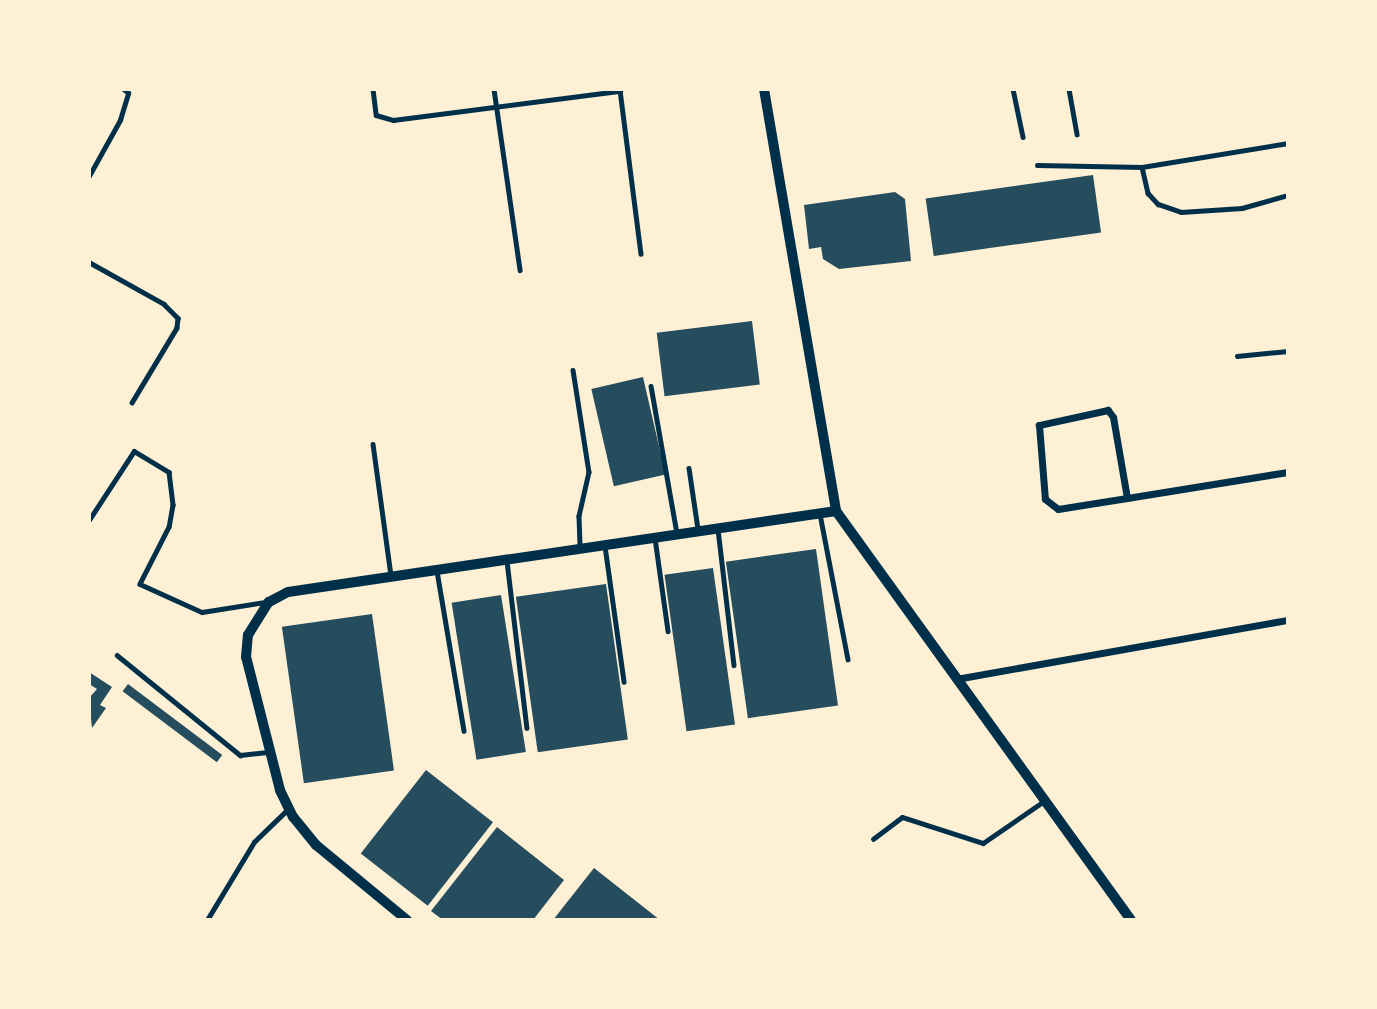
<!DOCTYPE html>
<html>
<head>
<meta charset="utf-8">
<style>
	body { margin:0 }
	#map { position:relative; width:1377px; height:1009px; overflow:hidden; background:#fdf0d5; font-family:Helvetica,sans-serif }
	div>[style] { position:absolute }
	.building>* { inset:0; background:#264d5e; transform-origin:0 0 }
	.service>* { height:4.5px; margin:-2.25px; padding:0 2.25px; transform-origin:2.25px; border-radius:2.25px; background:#003049 }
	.minor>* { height:7px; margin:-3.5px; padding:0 3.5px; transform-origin:3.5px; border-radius:3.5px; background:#003049 }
	.tertiary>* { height:10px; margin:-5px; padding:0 5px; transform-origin:5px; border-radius:5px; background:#003049 }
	span { translate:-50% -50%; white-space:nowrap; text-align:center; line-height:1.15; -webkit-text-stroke:7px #fdf0d5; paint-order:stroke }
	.frame { position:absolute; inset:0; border:91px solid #fdf0d5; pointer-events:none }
</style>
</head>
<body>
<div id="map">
	<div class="building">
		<i style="left:1093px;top:175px;width:58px;height:169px;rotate:82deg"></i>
		<i style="clip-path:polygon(895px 192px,905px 199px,911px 261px,839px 269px,823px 259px,821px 247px,809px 249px,804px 205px)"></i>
		<i style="left:752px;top:321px;width:64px;height:96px;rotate:83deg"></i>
		<i style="left:643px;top:377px;width:100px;height:53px;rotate:77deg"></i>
		<i style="left:816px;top:549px;width:158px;height:91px;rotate:82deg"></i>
		<i style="left:713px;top:568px;width:158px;height:49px;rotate:82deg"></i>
		<i style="left:606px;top:584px;width:157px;height:91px;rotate:82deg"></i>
		<i style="left:501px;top:595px;width:159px;height:50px;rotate:81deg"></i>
		<i style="left:372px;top:614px;width:158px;height:91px;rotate:82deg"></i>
		<i style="clip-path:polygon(89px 672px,112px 687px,100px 705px,106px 708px,92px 728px,89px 698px,97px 689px,89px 684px)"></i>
		<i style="left:128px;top:684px;width:118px;height:9px;rotate:37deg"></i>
		<i style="left:426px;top:770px;width:85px;height:106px;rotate:38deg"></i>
		<i style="clip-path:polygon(497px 827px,564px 880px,533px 920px,443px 920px,431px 911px)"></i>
		<i style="clip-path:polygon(594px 868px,660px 920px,553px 920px)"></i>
	</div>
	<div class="service">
		<i style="left:373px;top:89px;width:26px;rotate:83deg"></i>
		<i style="left:376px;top:115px;width:18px;rotate:16deg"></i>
		<i style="left:393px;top:120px;width:229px;rotate:-7.3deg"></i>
		<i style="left:494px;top:89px;width:183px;rotate:81.8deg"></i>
		<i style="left:1013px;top:89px;width:49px;rotate:78.2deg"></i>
		<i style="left:1069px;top:89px;width:46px;rotate:79.9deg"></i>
		<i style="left:620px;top:90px;width:165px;rotate:82.7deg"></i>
		<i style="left:1037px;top:165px;width:105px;rotate:1.1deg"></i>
		<i style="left:1142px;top:167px;width:148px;rotate:-9.3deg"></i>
		<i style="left:1142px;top:167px;width:27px;rotate:77deg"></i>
		<i style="left:1148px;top:193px;width:15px;rotate:48deg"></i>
		<i style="left:1158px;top:204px;width:24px;rotate:19deg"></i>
		<i style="left:1181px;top:212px;width:61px;rotate:-3.8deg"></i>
		<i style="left:1242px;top:208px;width:44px;rotate:-15.9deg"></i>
		<i style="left:89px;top:176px;width:64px;rotate:-61deg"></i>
		<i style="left:120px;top:120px;width:28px;rotate:-73deg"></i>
		<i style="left:128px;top:93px;width:6px;rotate:-141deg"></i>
		<i style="left:89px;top:262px;width:86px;rotate:29.2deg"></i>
		<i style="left:164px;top:304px;width:20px;rotate:45deg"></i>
		<i style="left:178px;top:318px;width:10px;rotate:96deg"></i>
		<i style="left:177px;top:328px;width:87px;rotate:121deg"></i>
		<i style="left:1237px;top:356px;width:51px;rotate:-5.6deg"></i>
		<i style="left:573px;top:370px;width:103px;rotate:81.1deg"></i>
		<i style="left:589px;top:472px;width:45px;rotate:102.8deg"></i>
		<i style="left:579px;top:516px;width:32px;rotate:88deg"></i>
		<i style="left:651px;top:386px;width:149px;rotate:80deg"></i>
		<i style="left:373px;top:444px;width:132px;rotate:82.2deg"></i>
		<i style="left:689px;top:468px;width:62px;rotate:81.6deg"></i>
		<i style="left:820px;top:514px;width:148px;rotate:79.1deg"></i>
		<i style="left:89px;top:520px;width:82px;rotate:-56.9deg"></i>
		<i style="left:134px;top:451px;width:41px;rotate:31deg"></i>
		<i style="left:169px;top:472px;width:33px;rotate:83deg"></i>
		<i style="left:173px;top:505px;width:22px;rotate:100deg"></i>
		<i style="left:169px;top:527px;width:64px;rotate:117deg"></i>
		<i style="left:140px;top:584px;width:68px;rotate:24.3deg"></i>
		<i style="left:202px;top:612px;width:64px;rotate:-9deg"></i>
		<i style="left:718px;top:529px;width:137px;rotate:83.3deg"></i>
		<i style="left:655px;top:538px;width:94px;rotate:82deg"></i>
		<i style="left:605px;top:546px;width:137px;rotate:82deg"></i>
		<i style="left:507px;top:561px;width:168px;rotate:83.2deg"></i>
		<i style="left:437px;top:571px;width:162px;rotate:80.4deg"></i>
		<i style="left:117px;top:655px;width:159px;rotate:39.1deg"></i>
		<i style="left:240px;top:755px;width:28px;rotate:-6deg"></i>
		<i style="left:873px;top:839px;width:36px;rotate:-37deg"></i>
		<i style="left:902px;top:817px;width:85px;rotate:17.8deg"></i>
		<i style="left:983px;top:843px;width:74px;rotate:-34.5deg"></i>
		<i style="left:207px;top:920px;width:91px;rotate:-58.9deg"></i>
		<i style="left:254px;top:842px;width:47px;rotate:-44.1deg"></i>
	</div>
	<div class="minor">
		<i style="left:1127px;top:498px;width:82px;rotate:-99.8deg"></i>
		<i style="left:1113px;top:417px;width:9px;rotate:-126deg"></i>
		<i style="left:1108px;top:410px;width:71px;rotate:167.7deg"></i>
		<i style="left:1039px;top:425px;width:74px;rotate:85.4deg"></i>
		<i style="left:1045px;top:499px;width:16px;rotate:38deg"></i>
		<i style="left:1058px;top:509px;width:70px;rotate:-9.1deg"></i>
		<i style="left:1127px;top:498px;width:163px;rotate:-9.2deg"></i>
		<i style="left:956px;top:679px;width:337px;rotate:-10.1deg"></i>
	</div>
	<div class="tertiary">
		<i style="left:764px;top:89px;width:428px;rotate:80.3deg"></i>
		<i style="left:836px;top:511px;width:504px;rotate:54.2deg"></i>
		<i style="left:407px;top:920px;width:118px;rotate:-140.5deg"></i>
		<i style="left:316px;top:845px;width:36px;rotate:-129deg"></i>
		<i style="left:293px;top:817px;width:30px;rotate:-116deg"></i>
		<i style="left:280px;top:790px;width:137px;rotate:-104.3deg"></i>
		<i style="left:246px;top:657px;width:22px;rotate:-85deg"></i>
		<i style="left:248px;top:635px;width:39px;rotate:-58deg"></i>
		<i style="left:269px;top:602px;width:21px;rotate:-28deg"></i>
		<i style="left:288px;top:592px;width:554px;rotate:-8.41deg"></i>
	</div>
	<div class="frame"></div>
</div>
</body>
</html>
